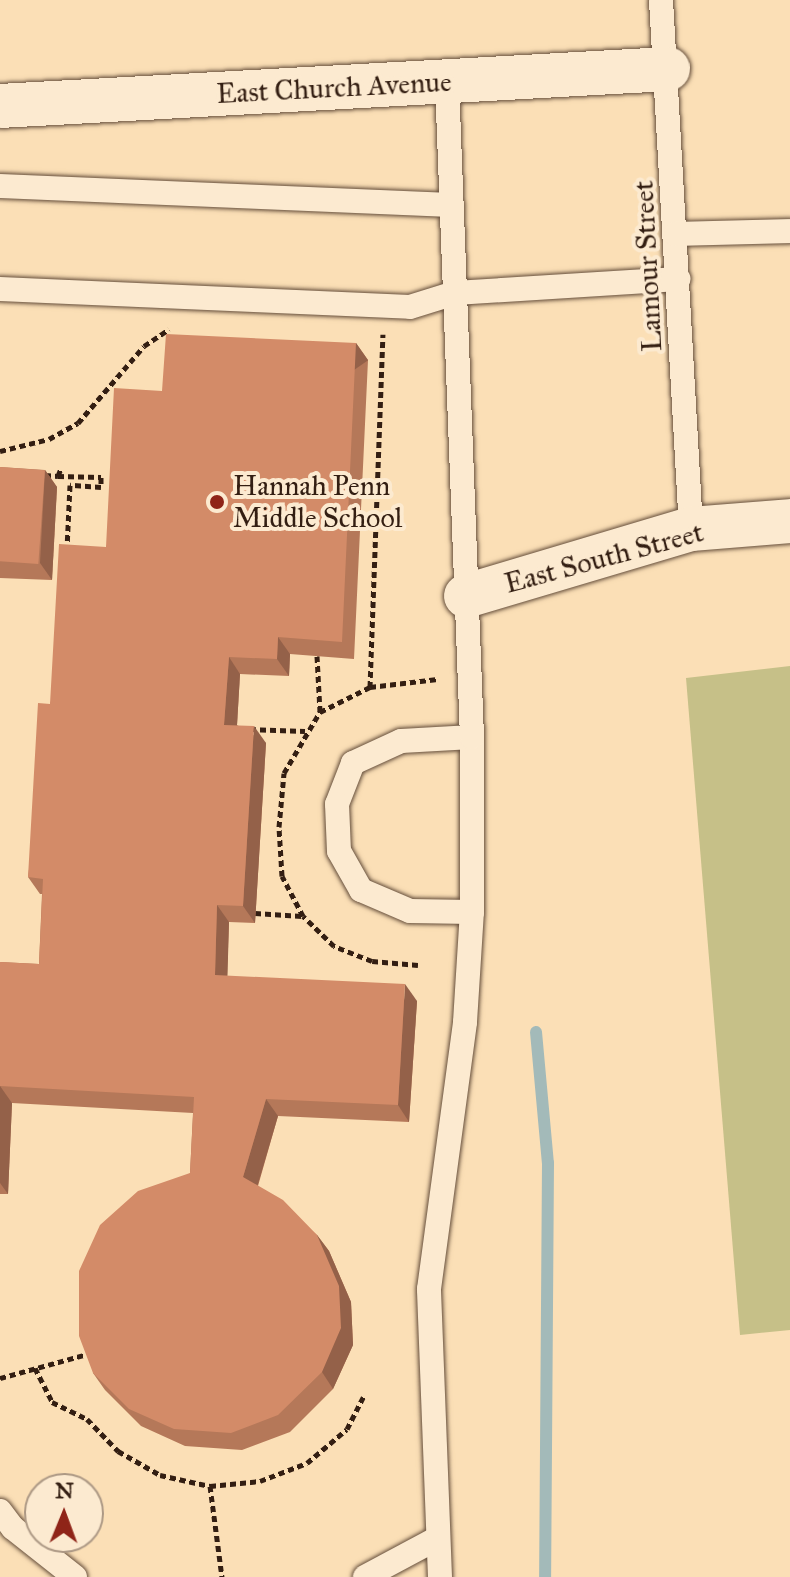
<!DOCTYPE html>
<html>
<head>
<meta charset="utf-8">
<style>
	body { margin:0 }
	#map { position:relative; width:790px; height:1577px; overflow:hidden; background:#fbdfb6; font-family:"IM FELL Great Primer",serif }
	div>[style] { position:absolute }
	.green>* { inset:0; background:#c6c088 }
	.stream>* { height:12px; margin:-6px; padding:0 6px; transform-origin:6px; border-radius:6px; background:#a3bab9 }
	.path>* { height:5px; margin-top:-2.5px; transform-origin:0; background:repeating-linear-gradient(90deg,#331e12 0 6px,transparent 0 10px) }
	.roads { filter:drop-shadow(0 0 2px #654e3b) drop-shadow(0 0 2px #654e3b) }
	.service>* { height:24px; margin:-12px; padding:0 12px; transform-origin:12px; border-radius:12px; background:#fcead0 }
	.minor>* { height:44px; margin:-22px; padding:0 22px; transform-origin:22px; border-radius:22px; background:#fcead0 }
	.wall>* { inset:0; background:#b57859 }
	.shaded-wall>* { inset:0; background:#946149; transform-origin:0 0 }
	.building>* { inset:0; background:#d38b68; transform-origin:0 0 }
	.dots>* { width:22px; height:22px; translate:-50% -50%; box-sizing:border-box; border:4px solid #fcead0; border-radius:50% }
	span { translate:-50% -50%; white-space:nowrap; text-align:center; line-height:1.15; -webkit-text-stroke:8px #fcead0; paint-order:stroke }
	.street-label { font-size:28px; color:#331e12 }
	.poi-label { font-size:28px; color:#331e12 }
	.left { translate:0 -50%; text-align:left }
	.north { position:absolute; left:24px; top:1473px; width:80px; height:80px; box-sizing:border-box; background:#fcead0; border:2px solid #ac9884; border-radius:50%; rotate:1deg; font-size:22px; font-weight:700; line-height:32px; text-align:center; color:#331e12 }
	.north::after { content:''; display:block; margin:auto; width:28px; height:36px; background:#8f2418; clip-path:polygon(50% 0,100% 100%,50% 72%,0 100%) }
</style>
</head>
<body>
<div id="map">
	<div class="green">
		<i style="clip-path:polygon(790px 666px,790px 1330px,740px 1335px,686px 678px)"></i>
	</div>
	<div class="stream">
		<i style="left:536px;top:1032px;width:132px;rotate:84.8deg"></i>
		<i style="left:548px;top:1163px;width:414px;rotate:90.4deg"></i>
	</div>
	<div class="path">
		<i style="left:0;top:451px;width:50px;rotate:-13.8deg"></i>
		<i style="left:49px;top:439px;width:33px;rotate:-29deg"></i>
		<i style="left:78px;top:423px;width:101px;rotate:-49.4deg"></i>
		<i style="left:144px;top:346px;width:30px;rotate:-34deg"></i>
		<i style="left:45px;top:475px;width:13px;rotate:4deg"></i>
		<i style="left:58px;top:476px;width:9px;rotate:-69deg"></i>
		<i style="left:58px;top:476px;width:43px;rotate:1.3deg"></i>
		<i style="left:101px;top:477px;width:10px;rotate:90deg"></i>
		<i style="left:101px;top:487px;width:31px;rotate:-176deg"></i>
		<i style="left:70px;top:485px;width:64px;rotate:92.7deg"></i>
		<i style="left:317px;top:656px;width:56px;rotate:86.9deg"></i>
		<i style="left:370px;top:687px;width:353px;rotate:-87.9deg"></i>
		<i style="left:250px;top:729px;width:55px;rotate:2.1deg"></i>
		<i style="left:255px;top:913px;width:47px;rotate:3.7deg"></i>
		<i style="left:418px;top:965px;width:46px;rotate:-175deg"></i>
		<i style="left:372px;top:961px;width:41px;rotate:-158.5deg"></i>
		<i style="left:334px;top:946px;width:43px;rotate:-135.9deg"></i>
		<i style="left:303px;top:916px;width:45px;rotate:-117.7deg"></i>
		<i style="left:282px;top:876px;width:49px;rotate:-93.5deg"></i>
		<i style="left:279px;top:827px;width:54px;rotate:-84.7deg"></i>
		<i style="left:284px;top:773px;width:71px;rotate:-59.5deg"></i>
		<i style="left:320px;top:712px;width:56px;rotate:-26.6deg"></i>
		<i style="left:370px;top:687px;width:68px;rotate:-6.7deg"></i>
		<i style="left:35px;top:1368px;width:38px;rotate:63deg"></i>
		<i style="left:52px;top:1402px;width:39px;rotate:26deg"></i>
		<i style="left:87px;top:1419px;width:45px;rotate:45.9deg"></i>
		<i style="left:118px;top:1451px;width:48px;rotate:29.7deg"></i>
		<i style="left:160px;top:1475px;width:51px;rotate:12.4deg"></i>
		<i style="left:210px;top:1486px;width:50px;rotate:-5.7deg"></i>
		<i style="left:260px;top:1481px;width:50px;rotate:-21deg"></i>
		<i style="left:307px;top:1463px;width:52px;rotate:-40.4deg"></i>
		<i style="left:347px;top:1429px;width:36px;rotate:-63deg"></i>
		<i style="left:0;top:1378px;width:94px;rotate:-15.4deg"></i>
		<i style="left:210px;top:1486px;width:92px;rotate:82.5deg"></i>
	</div>
	<div class="roads">
		<div class="service">
			<i style="left:661px;top:0;width:530px;rotate:86.75deg"></i>
			<i style="left:0;top:186px;width:451px;rotate:2.4deg"></i>
			<i style="left:676px;top:234px;width:114px;rotate:-1.5deg"></i>
			<i style="left:0;top:289px;width:410px;rotate:2.5deg"></i>
			<i style="left:410px;top:307px;width:47px;rotate:-17.3deg"></i>
			<i style="left:455px;top:293px;width:224px;rotate:-3.6deg"></i>
			<i style="left:472px;top:737px;width:71px;rotate:176.8deg"></i>
			<i style="left:401px;top:741px;width:53px;rotate:155.4deg"></i>
			<i style="left:353px;top:763px;width:44px;rotate:111.3deg"></i>
			<i style="left:337px;top:804px;width:47px;rotate:87.6deg"></i>
			<i style="left:339px;top:851px;width:45px;rotate:60.6deg"></i>
			<i style="left:361px;top:890px;width:53px;rotate:23.2deg"></i>
			<i style="left:410px;top:911px;width:62px;rotate:0.9deg"></i>
			<i style="left:0;top:1511px;width:21px;rotate:53deg"></i>
			<i style="left:13px;top:1528px;width:79px;rotate:38.3deg"></i>
			<i style="left:365px;top:1577px;width:81px;rotate:-28.2deg"></i>
			<i style="left:440px;top:1577px;width:288px;rotate:-92.2deg"></i>
			<i style="left:429px;top:1289px;width:269px;rotate:-82.3deg"></i>
			<i style="left:465px;top:1022px;width:110px;rotate:-86.4deg"></i>
			<i style="left:472px;top:912px;width:175px;rotate:-90deg"></i>
			<i style="left:472px;top:737px;width:655px;rotate:-92.19deg"></i>
		</div>
		<div class="minor">
			<i style="left:0;top:106px;width:669px;rotate:-3.17deg"></i>
			<i style="left:466px;top:596px;width:235px;rotate:-16.6deg"></i>
			<i style="left:691px;top:529px;width:99px;rotate:-4.6deg"></i>
		</div>
	</div>
	<div class="wall">
		<i style="clip-path:polygon(356px 343px,368px 360px,354px 659px,290px 654px,289px 676px,240px 674px,237px 725px,266px 743px,255px 923px,229px 922px,227px 976px,417px 1001px,409px 1122px,278px 1116px,258px 1186px,317px 1235px,329px 1251px,351px 1302px,353px 1345px,333px 1389px,290px 1432px,242px 1450px,185px 1446px,141px 1426px,105px 1390px,93px 1373px,190px 1173px,193px 1113px,12px 1103px,8px 1194px,0 1194px,0 962px,39px 964px,42px 894px,40px 894px,28px 877px,50px 704px,162px 391px)"></i>
		<i style="clip-path:polygon(0 467px,45px 470px,57px 487px,52px 580px,0 578px)"></i>
	</div>
	<div class="shaded-wall">
		<i style="left:356px;top:343px;width:21px;height:299px;rotate:55deg"></i>
		<i style="clip-path:polygon(45px 470px,57px 487px,52px 580px,40px 563px)"></i>
		<i style="clip-path:polygon(278px 637px,290px 654px,289px 676px,277px 659px)"></i>
		<i style="clip-path:polygon(229px 657px,240px 674px,236px 742px,224px 725px)"></i>
		<i style="clip-path:polygon(254px 726px,266px 743px,255px 923px,243px 906px)"></i>
		<i style="clip-path:polygon(217px 905px,229px 922px,227px 992px,215px 975px)"></i>
		<i style="clip-path:polygon(405px 984px,417px 1001px,409px 1122px,398px 1105px)"></i>
		<i style="clip-path:polygon(0 1086px,12px 1103px,8px 1194px,0 1183px)"></i>
		<i style="clip-path:polygon(266px 1099px,278px 1116px,255px 1194px,243px 1177px)"></i>
		<i style="clip-path:polygon(317px 1235px,329px 1251px,351px 1302px,353px 1345px,333px 1389px,322px 1372px)"></i>
	</div>
	<div class="building">
		<i style="clip-path:polygon(166px 334px,356px 343px,342px 642px,278px 637px,277px 659px,229px 657px,224px 725px,254px 726px,243px 906px,217px 905px,215px 975px,405px 984px,398px 1105px,266px 1099px,243px 1177px,283px 1200px,317px 1235px,339px 1286px,341px 1328px,322px 1372px,278px 1415px,231px 1433px,174px 1429px,129px 1409px,93px 1373px,79px 1336px,79px 1271px,100px 1225px,138px 1191px,190px 1173px,194px 1097px,0 1086px,0 1092px,0 962px,39px 964px,43px 879px,28px 877px,38px 703px,50px 704px,59px 544px,106px 547px,114px 388px,162px 391px)"></i>
		<i style="left:0;top:467px;width:45px;height:94px;rotate:4deg"></i>
	</div>
	<div class="dots">
		<i style="left:217px;top:502px;background:#8f2418"></i>
	</div>
	<div class="street-label">
		<span style="left:334px;top:88px;rotate:-3deg">East Church Avenue</span>
		<span style="left:648px;top:266px;rotate:-93deg">Lamour Street</span>
		<span style="left:604px;top:558px;rotate:-15deg">East South Street</span>
	</div>
	<div class="poi-label">
		<span class="left" style="left:233px;top:502px">Hannah Penn<br>Middle School</span>
	</div>
	<div class="north">N</div>
</div>
</body>
</html>
